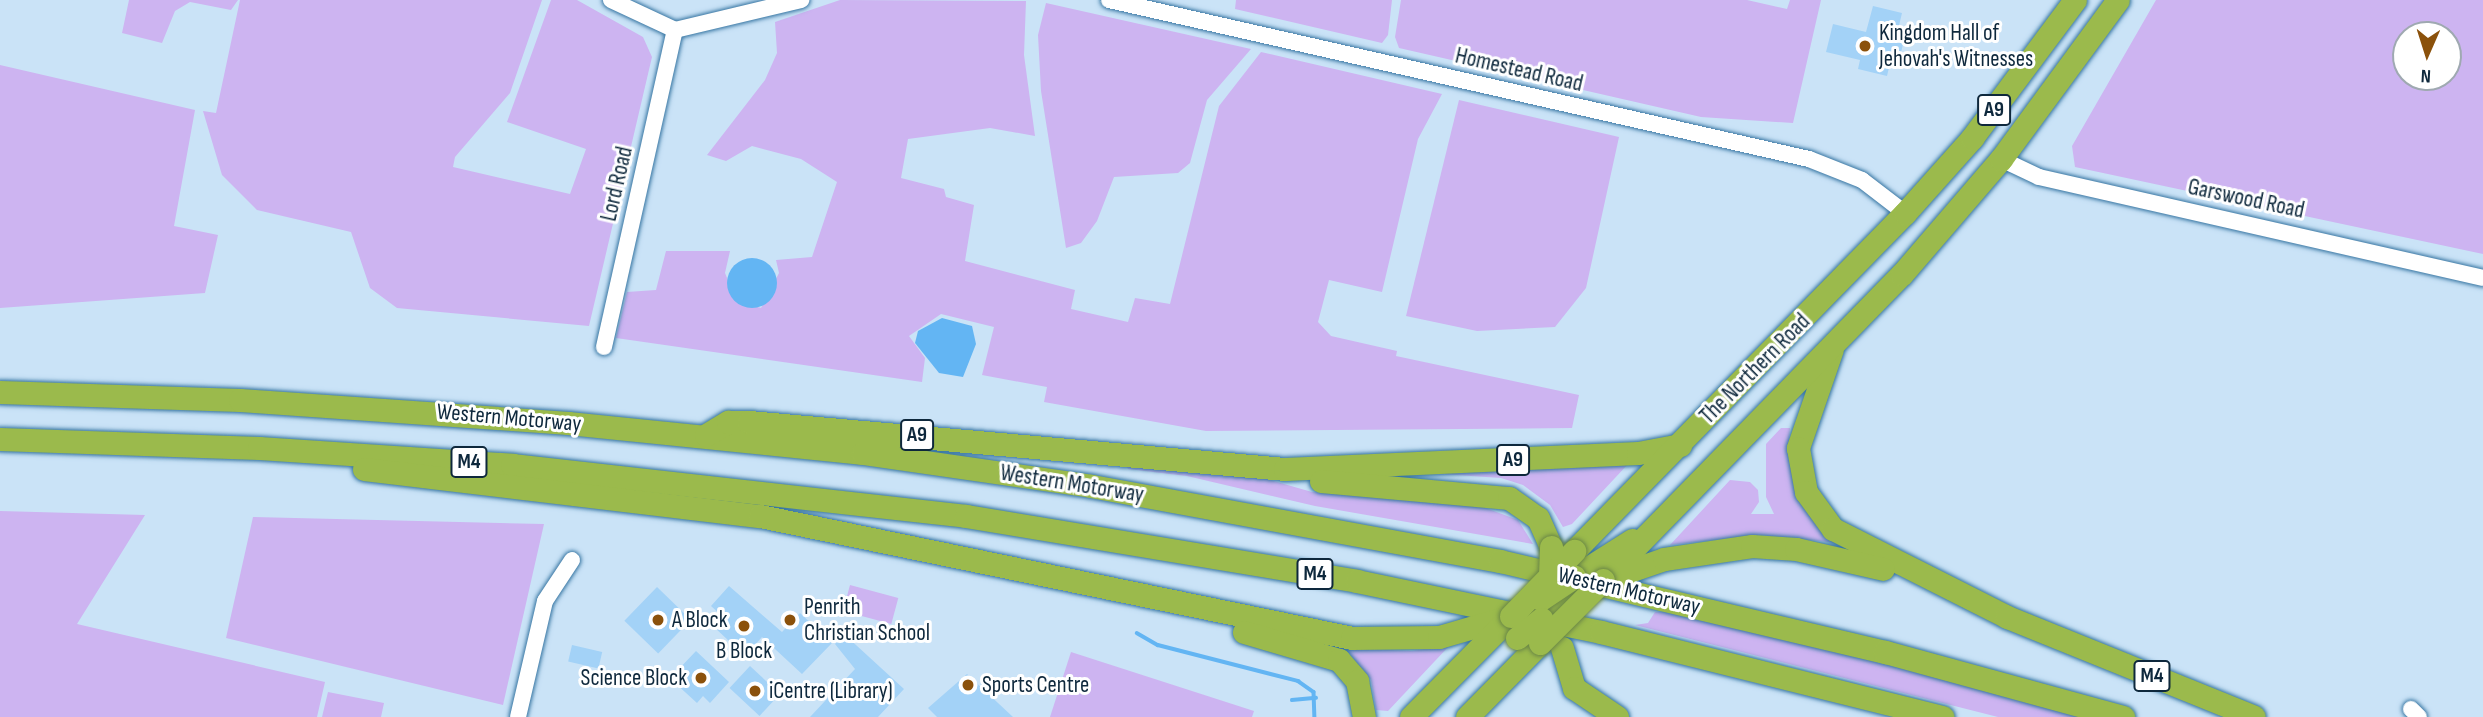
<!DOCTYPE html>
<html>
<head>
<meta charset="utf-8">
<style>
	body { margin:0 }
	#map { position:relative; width:2483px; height:717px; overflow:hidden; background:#cae3f7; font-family:"Sofia Sans Condensed",sans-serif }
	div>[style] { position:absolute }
	.green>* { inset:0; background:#cdb4f1; transform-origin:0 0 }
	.water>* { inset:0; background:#63b5f3 }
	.round { border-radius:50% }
	.stream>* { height:3.5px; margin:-1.75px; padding:0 1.75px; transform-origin:1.75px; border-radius:1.75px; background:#63b5f3 }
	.building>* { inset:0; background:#a3d2f7; transform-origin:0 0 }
	.roads { filter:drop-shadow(0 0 2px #3675a2) drop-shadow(0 0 2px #3675a2) }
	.minor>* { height:16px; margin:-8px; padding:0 8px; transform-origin:8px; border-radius:8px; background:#fff }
	.highway>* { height:23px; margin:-11.5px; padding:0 11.5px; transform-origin:11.5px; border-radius:11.5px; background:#9bba4c }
	.bridges { filter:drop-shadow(0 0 2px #6a8746) drop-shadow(0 0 2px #6a8746) }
	.highway-bridge>* { height:23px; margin:-11.5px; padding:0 11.5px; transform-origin:11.5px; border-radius:11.5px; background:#9bba4c }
	.dots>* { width:19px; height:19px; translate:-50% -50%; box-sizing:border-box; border:4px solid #fff; border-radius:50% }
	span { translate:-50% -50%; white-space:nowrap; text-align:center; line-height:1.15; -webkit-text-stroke:6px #fff; paint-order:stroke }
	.shield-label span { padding:2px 5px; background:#fff; border:2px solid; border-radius:5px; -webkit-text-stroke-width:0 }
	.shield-label { font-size:21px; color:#0e283c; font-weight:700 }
	.poi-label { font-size:23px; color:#0e283c }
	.left { translate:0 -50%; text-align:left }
	.right { translate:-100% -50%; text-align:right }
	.street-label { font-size:23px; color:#0e283c }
	.north { position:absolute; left:2392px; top:21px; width:70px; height:70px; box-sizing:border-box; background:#fff; border:2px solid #9fa9b1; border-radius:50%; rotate:183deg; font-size:19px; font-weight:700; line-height:28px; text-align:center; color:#0e283c }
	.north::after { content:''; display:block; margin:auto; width:24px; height:32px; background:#8b510b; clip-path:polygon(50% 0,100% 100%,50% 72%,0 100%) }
</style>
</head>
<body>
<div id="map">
	<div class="green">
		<i style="clip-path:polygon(129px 0,238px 0,231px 10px,190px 2px,175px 11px,162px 43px,122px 33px)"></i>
		<i style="clip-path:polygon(240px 0,542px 0,510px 93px,455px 157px,453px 167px,570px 194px,586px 149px,507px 122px,551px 0,577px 0,643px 37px,652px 57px,589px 326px,397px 308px,370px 288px,351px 232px,257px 210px,222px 175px,203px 111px,216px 113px)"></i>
		<i style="clip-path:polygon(840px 0,1026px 1px,1024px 55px,1035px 136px,990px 128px,908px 139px,901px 178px,944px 189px,946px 197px,974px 205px,965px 261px,1075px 290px,1071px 309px,1128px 322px,1135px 298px,1170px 304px,1219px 106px,1261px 52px,1442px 94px,1418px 139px,1382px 292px,1329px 280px,1318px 322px,1331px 336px,1397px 351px,1396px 356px,1579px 395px,1572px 428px,1206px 431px,1044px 402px,1047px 387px,982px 375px,994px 327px,941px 314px,909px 336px,925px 358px,922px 382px,616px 338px,627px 292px,656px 290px,666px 251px,730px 251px,725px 273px,736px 300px,761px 308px,779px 273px,776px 260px,812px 257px,837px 182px,801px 159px,752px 146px,726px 161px,707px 155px,765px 80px,777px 53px,775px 22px)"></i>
		<i style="clip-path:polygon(1236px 0,1392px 0,1388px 35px,1382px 43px,1235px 9px)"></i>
		<i style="clip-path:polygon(1401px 0,1747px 0,1787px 9px,1790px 0,1821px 0,1793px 123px,1701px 117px,1399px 48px,1395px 37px)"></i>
		<i style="clip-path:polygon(evenodd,2156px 0,2483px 0,2483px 254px,2075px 167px,2072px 146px,2156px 0,2448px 35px,2448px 77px,2406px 77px,2406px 35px,2448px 35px)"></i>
		<i style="clip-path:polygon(1046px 3px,1251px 49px,1207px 100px,1190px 163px,1178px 173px,1114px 177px,1097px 221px,1081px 243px,1066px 248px,1041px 91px,1038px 35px)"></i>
		<i style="clip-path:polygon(0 65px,195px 110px,174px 226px,218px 235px,205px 293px,0 308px)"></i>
		<i style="clip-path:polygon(1459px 100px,1619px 137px,1586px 288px,1555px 327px,1477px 331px,1406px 316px)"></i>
		<i style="clip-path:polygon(1781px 428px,1790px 428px,1788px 456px,1797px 495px,1838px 543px,1760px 535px,1670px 545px,1730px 480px,1750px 482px,1758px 490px,1759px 502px,1751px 514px,1774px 514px,1766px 497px,1766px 444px)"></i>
		<i style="clip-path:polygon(1629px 463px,1572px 524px,1563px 527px,1550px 505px,1523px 485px,1501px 478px,1426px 473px)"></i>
		<i style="clip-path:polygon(1126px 465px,1259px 477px,1312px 492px,1475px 504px,1518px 520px,1533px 544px,1315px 506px,1187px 476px,1128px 469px)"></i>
		<i style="clip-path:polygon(0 511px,145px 515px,77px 624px,325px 682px,317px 717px,0 717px)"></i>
		<i style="clip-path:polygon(253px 517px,544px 524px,503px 705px,226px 638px)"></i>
		<i style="left:850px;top:585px;width:50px;height:27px;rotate:15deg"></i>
		<i style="clip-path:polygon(1655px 612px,1690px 612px,2089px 717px,1998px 717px,1635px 625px,1648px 623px)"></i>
		<i style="clip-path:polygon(1450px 645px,1388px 711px,1376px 710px,1371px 680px,1345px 648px,1412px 651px)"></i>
		<i style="clip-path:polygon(1071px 652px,1254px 711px,1252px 717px,1050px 717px)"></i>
		<i style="clip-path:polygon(328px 692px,384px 703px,381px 717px,322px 717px)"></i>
	</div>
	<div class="water">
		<i class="round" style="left:727px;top:258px;width:50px;height:50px"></i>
		<i style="clip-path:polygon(942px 318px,972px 326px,976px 344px,963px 377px,939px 373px,915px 343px,918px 331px)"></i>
	</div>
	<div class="stream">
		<i style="left:1137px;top:633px;width:24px;rotate:30deg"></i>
		<i style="left:1158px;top:645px;width:145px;rotate:14.4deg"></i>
		<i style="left:1298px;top:681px;width:19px;rotate:35deg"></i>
		<i style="left:1314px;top:692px;width:25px;rotate:88deg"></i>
		<i style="left:1292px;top:700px;width:24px;rotate:-5deg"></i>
	</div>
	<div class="building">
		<i style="clip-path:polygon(1873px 6px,1902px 13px,1896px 38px,1904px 40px,1900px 57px,1892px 55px,1887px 76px,1858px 69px,1860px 60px,1826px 52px,1833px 24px,1866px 32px)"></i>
		<i style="clip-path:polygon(729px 586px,782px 632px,800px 613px,832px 643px,802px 674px,762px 637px,745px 656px,714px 627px,723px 617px,711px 606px)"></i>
		<i style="left:657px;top:587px;width:47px;height:47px;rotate:44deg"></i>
		<i style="clip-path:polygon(844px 634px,904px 689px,878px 717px,810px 717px,855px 669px,835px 644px)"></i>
		<i style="left:572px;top:645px;width:31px;height:17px;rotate:13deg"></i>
		<i style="clip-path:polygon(696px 651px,729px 682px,710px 703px,703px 696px,697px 703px,674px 682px,680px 676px,676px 672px)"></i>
		<i style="left:750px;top:666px;width:41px;height:30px;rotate:43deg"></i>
		<i style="clip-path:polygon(967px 674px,1013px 717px,937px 717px,928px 708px)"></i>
	</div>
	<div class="roads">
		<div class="minor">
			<i style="left:611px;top:0;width:71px;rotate:25.1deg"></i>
			<i style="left:675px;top:30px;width:130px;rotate:-13.4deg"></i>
			<i style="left:1109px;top:0;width:718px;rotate:12.8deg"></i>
			<i style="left:1809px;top:159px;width:57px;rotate:21.6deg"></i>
			<i style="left:1862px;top:180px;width:54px;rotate:37.5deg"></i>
			<i style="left:2001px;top:159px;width:42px;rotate:25.3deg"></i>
			<i style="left:2039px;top:177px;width:455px;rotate:12.8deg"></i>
			<i style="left:604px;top:347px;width:325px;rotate:-77.4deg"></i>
			<i style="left:2411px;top:709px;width:11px;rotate:45deg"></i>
			<i style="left:518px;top:717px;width:119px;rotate:-76.9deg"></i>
			<i style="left:545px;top:601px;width:49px;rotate:-56.6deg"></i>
		</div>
		<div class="highway">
			<i style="left:1832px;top:349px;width:105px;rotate:109deg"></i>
			<i style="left:1798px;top:448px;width:45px;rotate:79.7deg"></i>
			<i style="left:1806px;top:492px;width:46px;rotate:53.9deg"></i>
			<i style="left:1833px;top:529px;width:195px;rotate:26.8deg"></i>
			<i style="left:2007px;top:617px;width:266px;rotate:22deg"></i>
			<i style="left:0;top:392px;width:240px;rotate:1.9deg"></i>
			<i style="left:240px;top:400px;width:329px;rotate:4deg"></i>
			<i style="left:568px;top:423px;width:297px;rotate:5.8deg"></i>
			<i style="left:863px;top:453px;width:230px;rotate:8.2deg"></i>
			<i style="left:1091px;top:486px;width:416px;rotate:10.4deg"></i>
			<i style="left:1500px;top:561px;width:396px;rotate:13.3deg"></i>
			<i style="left:1885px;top:652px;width:247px;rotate:15.3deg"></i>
			<i style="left:706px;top:435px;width:26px;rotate:-31deg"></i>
			<i style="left:728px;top:422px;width:21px"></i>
			<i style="left:749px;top:422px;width:538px;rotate:5.01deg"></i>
			<i style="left:1285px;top:469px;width:353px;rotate:-2.6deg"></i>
			<i style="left:1638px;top:453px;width:43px;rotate:-10.8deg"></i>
			<i style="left:0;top:439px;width:259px;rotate:2deg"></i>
			<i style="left:259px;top:448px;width:254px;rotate:3.8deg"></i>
			<i style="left:512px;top:465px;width:457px;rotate:6.4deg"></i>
			<i style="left:966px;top:516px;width:396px;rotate:9.4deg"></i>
			<i style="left:1357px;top:581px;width:249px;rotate:11.8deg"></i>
			<i style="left:1601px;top:632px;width:352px;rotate:14deg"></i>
			<i style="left:364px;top:469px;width:399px;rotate:6.8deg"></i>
			<i style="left:760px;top:516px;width:604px;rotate:11.64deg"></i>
			<i style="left:1352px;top:638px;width:87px;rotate:-0.7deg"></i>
			<i style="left:1439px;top:637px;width:75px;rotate:-16.3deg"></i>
			<i style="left:1321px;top:481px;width:189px;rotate:5.2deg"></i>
			<i style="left:1509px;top:498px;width:35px;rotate:35deg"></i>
			<i style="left:1538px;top:518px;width:32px;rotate:66deg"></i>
			<i style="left:1574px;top:551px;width:473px;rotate:-45.6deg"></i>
			<i style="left:1905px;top:213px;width:101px;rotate:-48.2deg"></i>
			<i style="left:1972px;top:138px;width:172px;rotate:-53.3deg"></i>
			<i style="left:1574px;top:577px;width:69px;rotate:-32.5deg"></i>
			<i style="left:1609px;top:578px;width:58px;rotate:-19.1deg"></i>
			<i style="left:1664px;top:559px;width:89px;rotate:-8.4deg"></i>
			<i style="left:1752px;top:546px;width:44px;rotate:3.9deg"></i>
			<i style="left:1796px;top:549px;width:89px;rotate:12.9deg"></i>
			<i style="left:1603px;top:580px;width:428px;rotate:-45.7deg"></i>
			<i style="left:1902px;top:274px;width:152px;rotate:-49.3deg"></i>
			<i style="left:2001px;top:159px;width:197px;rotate:-53.7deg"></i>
			<i style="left:1541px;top:619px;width:32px;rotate:-34deg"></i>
			<i style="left:1244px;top:632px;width:99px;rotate:16.4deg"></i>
			<i style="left:1339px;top:660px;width:28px;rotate:49deg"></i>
			<i style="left:1357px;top:681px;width:37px;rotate:79deg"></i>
			<i style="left:1562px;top:648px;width:42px;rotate:73.3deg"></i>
			<i style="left:1574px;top:688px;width:52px;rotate:34deg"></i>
			<i style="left:1411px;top:717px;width:136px;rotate:-45.3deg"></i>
			<i style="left:1467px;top:717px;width:104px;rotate:-45.4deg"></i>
		</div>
	</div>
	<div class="bridges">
		<div class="highway-bridge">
			<i style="left:1550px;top:577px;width:30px;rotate:-88deg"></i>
			<i style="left:1541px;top:599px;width:40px;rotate:-34deg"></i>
			<i style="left:1511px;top:616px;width:91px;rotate:-45.9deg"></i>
			<i style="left:1517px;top:638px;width:31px;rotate:-38deg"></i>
			<i style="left:1540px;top:643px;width:89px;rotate:-45deg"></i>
		</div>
	</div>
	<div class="dots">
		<i style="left:1865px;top:46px;background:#8b510b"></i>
		<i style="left:658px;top:620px;background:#8b510b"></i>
		<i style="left:790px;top:620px;background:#8b510b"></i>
		<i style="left:744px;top:626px;background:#8b510b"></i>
		<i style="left:701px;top:678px;background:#8b510b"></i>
		<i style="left:968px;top:685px;background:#8b510b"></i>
		<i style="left:755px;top:691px;background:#8b510b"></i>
	</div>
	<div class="shield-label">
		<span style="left:1994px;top:110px">A9</span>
		<span style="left:917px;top:435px">A9</span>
		<span style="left:1513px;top:460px">A9</span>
		<span style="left:469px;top:462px">M4</span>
		<span style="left:1315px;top:574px">M4</span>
		<span style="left:2152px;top:676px">M4</span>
	</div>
	<div class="poi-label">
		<span class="left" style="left:1879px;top:46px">Kingdom Hall of<br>Jehovah's Witnesses</span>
		<span class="left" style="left:804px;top:620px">Penrith<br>Christian School</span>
		<span class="left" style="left:672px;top:620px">A Block</span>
		<span style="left:744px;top:651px">B Block</span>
		<span class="right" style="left:687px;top:678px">Science Block</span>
		<span class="left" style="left:982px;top:685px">Sports Centre</span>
		<span class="left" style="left:769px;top:691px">iCentre (Library)</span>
	</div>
	<div class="street-label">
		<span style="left:1519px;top:70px;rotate:13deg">Homestead Road</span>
		<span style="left:617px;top:184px;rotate:-77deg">Lord Road</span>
		<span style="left:2246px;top:199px;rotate:12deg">Garswood Road</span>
		<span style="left:1755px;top:369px;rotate:-45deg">The Northern Road</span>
		<span style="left:509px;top:418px;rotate:5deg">Western Motorway</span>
		<span style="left:1072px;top:484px;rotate:9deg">Western Motorway</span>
		<span style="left:1629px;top:591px;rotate:13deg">Western Motorway</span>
	</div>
	<div class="north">N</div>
</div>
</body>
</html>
